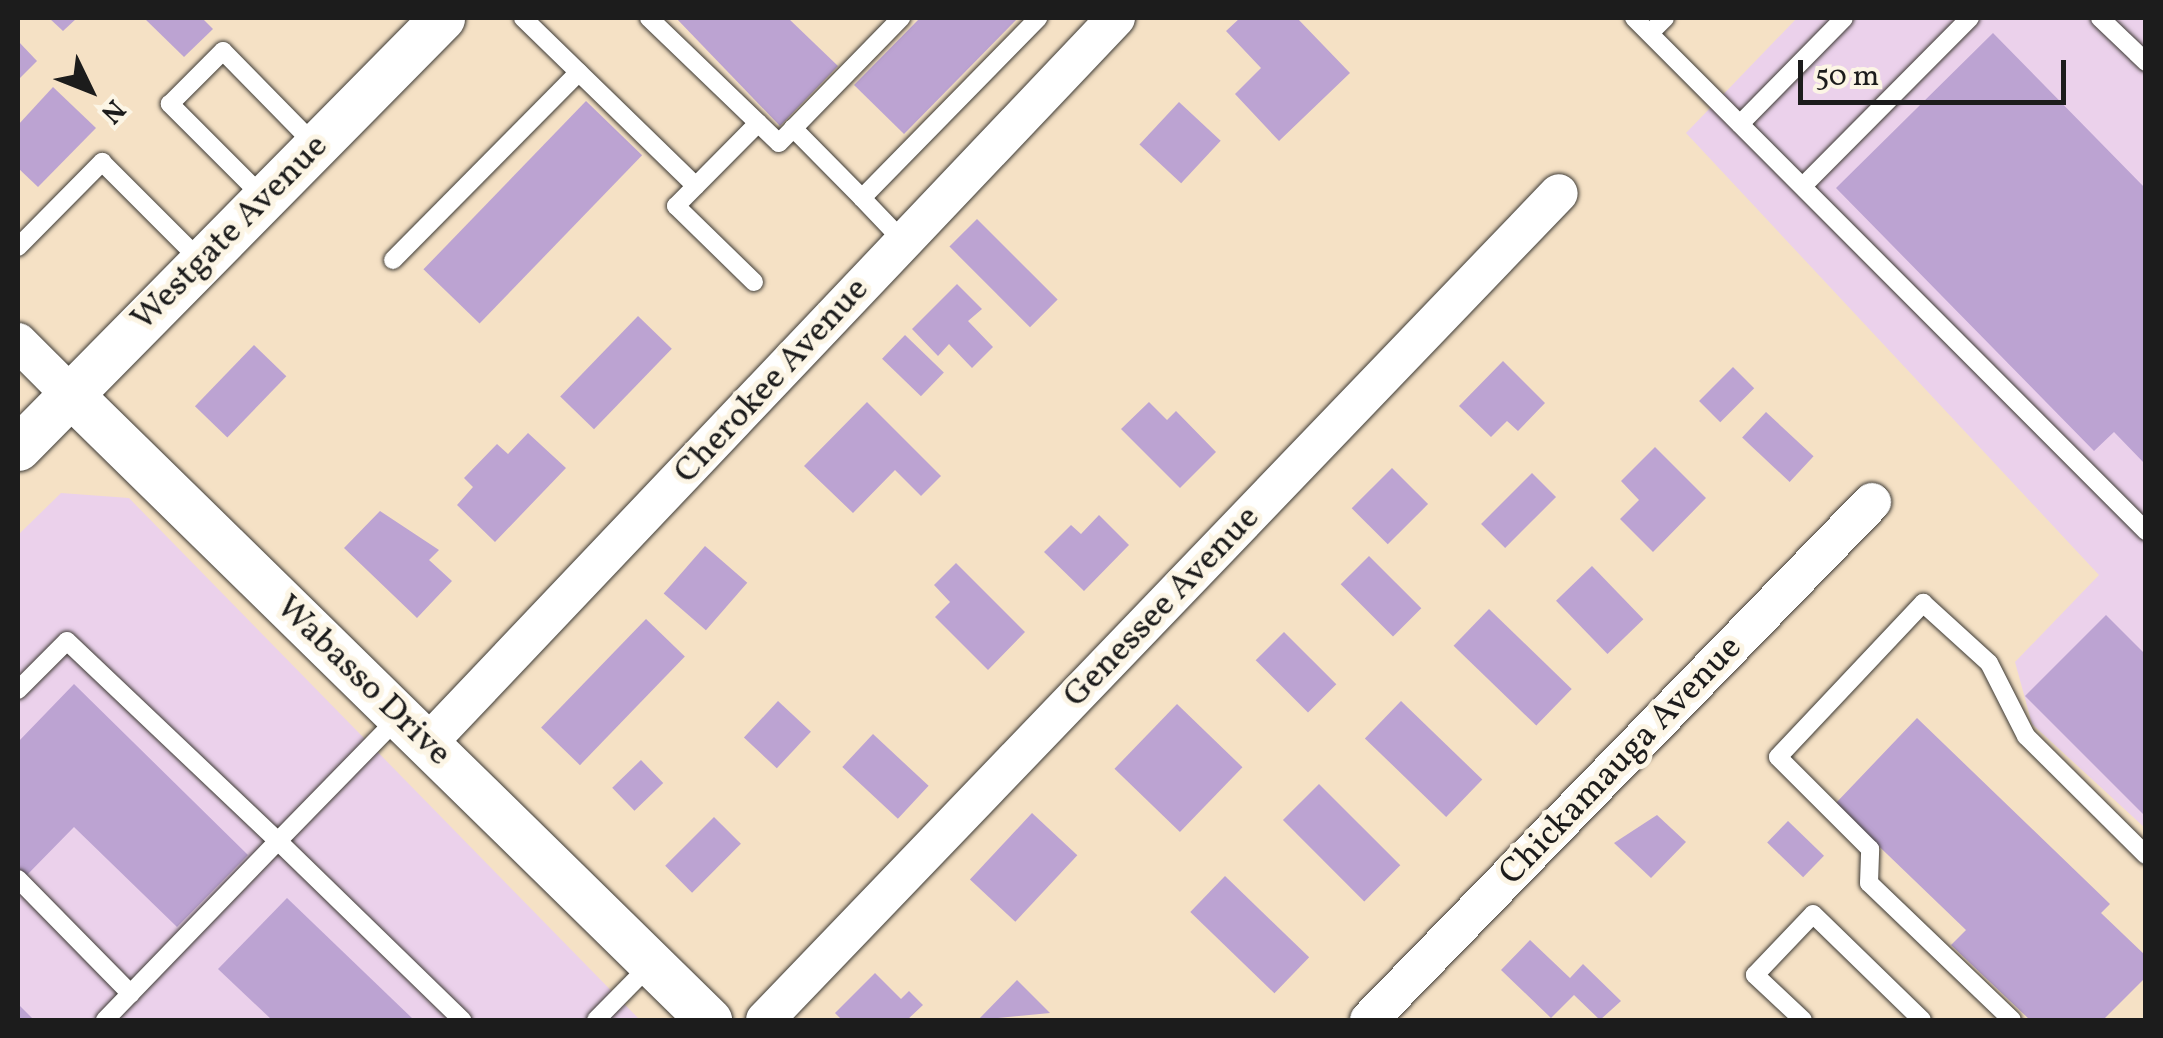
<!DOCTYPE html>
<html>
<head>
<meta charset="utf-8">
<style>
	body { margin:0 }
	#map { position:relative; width:2163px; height:1038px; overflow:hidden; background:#f5e1c5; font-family:Vollkorn,serif }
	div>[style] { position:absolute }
	.built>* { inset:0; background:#ebd1eb }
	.building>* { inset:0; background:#bca3d2; transform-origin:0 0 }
	.roads { filter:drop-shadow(0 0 2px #3d3a35) drop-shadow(0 0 2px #3d3a35) }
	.service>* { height:18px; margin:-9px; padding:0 9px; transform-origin:9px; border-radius:9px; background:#fff }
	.minor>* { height:38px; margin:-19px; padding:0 19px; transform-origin:19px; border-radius:19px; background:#fff }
	.tertiary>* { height:45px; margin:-22.5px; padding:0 22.5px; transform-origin:22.5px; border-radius:22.5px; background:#fff }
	span { translate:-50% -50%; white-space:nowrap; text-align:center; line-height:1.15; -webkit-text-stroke:10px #fcf5e5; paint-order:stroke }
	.street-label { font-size:35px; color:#1c1c1c }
	.frame { position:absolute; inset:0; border:20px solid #1c1c1c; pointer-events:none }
	.north { position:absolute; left:40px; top:40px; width:100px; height:100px; -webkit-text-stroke:8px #fcf5e5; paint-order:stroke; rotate:133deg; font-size:28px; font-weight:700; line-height:40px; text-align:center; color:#1c1c1c }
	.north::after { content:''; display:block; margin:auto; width:35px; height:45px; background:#1c1c1c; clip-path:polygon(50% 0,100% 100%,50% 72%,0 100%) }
	.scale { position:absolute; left:1798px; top:60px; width:268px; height:45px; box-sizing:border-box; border:5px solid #1c1c1c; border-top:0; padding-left:12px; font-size:30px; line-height:35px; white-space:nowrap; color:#1c1c1c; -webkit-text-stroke:8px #fcf5e5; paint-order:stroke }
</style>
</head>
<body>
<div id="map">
	<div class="built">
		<i style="clip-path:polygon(1797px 18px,2145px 18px,2145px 828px,2032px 724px,2015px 662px,2099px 575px,1686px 133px)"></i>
		<i style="clip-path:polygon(61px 493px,129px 498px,640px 1020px,18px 1020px,18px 535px)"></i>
	</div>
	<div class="building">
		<i style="clip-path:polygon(49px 18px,77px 18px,63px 31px)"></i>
		<i style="clip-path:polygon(144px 18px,202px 18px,213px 29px,184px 57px)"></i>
		<i style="clip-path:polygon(676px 18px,788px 18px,838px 66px,780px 126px)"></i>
		<i style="clip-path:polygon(920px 18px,1018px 18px,904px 134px,854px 85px)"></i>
		<i style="clip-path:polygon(1240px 18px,1297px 18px,1350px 73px,1279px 141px,1235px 94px,1261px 68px,1226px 31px)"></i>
		<i style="clip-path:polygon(1993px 33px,2146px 189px,2146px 465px,2114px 432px,2094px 451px,1836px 188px)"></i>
		<i style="clip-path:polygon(18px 41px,37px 61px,18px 80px)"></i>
		<i style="clip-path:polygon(53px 87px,96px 128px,38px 187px,18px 168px,18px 125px)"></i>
		<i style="left:586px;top:101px;width:78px;height:234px;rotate:44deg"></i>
		<i style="left:1179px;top:102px;width:57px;height:58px;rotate:43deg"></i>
		<i style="left:977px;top:219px;width:114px;height:39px;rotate:45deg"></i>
		<i style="clip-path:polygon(957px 284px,982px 309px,968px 321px,993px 347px,972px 368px,949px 344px,938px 356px,912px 329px)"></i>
		<i style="left:638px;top:316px;width:47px;height:112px;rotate:44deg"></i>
		<i style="left:905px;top:335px;width:54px;height:33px;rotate:44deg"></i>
		<i style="left:254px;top:345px;width:45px;height:85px;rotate:44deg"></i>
		<i style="clip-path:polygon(1503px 361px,1545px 403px,1518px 431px,1507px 421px,1491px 437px,1459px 406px)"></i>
		<i style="left:1733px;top:367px;width:30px;height:48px;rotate:45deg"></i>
		<i style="clip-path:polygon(867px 402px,941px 476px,921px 496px,895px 470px,853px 513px,804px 466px)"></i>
		<i style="clip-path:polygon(1149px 402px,1167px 420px,1176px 411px,1216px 452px,1180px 488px,1121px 429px)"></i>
		<i style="left:1766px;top:412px;width:65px;height:35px;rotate:43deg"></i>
		<i style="clip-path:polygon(528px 433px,566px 468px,495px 542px,457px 505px,473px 487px,464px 478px,497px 444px,508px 454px)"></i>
		<i style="clip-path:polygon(1655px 447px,1706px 498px,1653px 552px,1620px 519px,1639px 500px,1621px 481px)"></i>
		<i style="left:1392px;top:468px;width:51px;height:57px;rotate:45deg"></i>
		<i style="left:1532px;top:473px;width:34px;height:72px;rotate:45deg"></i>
		<i style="clip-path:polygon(380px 511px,439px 550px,429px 560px,452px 581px,417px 618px,344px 548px)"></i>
		<i style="clip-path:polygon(1099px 515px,1129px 545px,1084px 591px,1044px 552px,1071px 525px,1081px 534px)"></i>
		<i style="left:705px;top:546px;width:56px;height:63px;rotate:41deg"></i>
		<i style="left:1369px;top:556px;width:74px;height:40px;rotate:45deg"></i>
		<i style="clip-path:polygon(956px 563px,1025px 632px,988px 670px,935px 617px,950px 602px,934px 585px)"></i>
		<i style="left:1592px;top:566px;width:74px;height:50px;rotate:46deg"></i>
		<i style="left:1489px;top:609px;width:115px;height:51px;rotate:44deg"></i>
		<i style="clip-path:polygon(2106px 615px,2146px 655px,2146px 817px,2025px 696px)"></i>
		<i style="left:646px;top:619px;width:54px;height:151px;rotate:44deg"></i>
		<i style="left:1284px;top:632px;width:74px;height:40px;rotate:45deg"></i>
		<i style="clip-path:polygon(74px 684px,248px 855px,177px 927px,74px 827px,25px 877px,18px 869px,18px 742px)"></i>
		<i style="left:778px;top:701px;width:45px;height:50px;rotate:43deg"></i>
		<i style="left:1401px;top:701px;width:113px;height:52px;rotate:44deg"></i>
		<i style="left:1177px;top:704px;width:91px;height:90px;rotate:44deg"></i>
		<i style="clip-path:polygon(1917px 718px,2110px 904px,2101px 913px,2146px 956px,2146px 977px,2103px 1020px,2030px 1020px,1951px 945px,1966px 930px,1835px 804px)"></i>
		<i style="left:873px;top:734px;width:76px;height:45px;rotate:43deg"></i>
		<i style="left:641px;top:760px;width:32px;height:40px;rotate:46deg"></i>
		<i style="left:1319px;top:784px;width:115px;height:51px;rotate:45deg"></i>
		<i style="left:1032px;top:813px;width:62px;height:91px;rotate:43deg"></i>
		<i style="clip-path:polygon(1657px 815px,1686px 842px,1651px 878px,1614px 843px)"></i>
		<i style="left:714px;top:817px;width:38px;height:69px;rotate:45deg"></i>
		<i style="left:1788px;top:821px;width:50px;height:30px;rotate:44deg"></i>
		<i style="left:1225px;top:876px;width:117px;height:50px;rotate:44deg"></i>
		<i style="clip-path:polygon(287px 898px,414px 1020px,272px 1020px,218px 969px)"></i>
		<i style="clip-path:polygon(1530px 940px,1570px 978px,1583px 964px,1621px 1001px,1600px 1020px,1574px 995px,1551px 1018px,1501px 970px)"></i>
		<i style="clip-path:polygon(875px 973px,901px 999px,909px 991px,923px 1005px,907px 1020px,842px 1020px,835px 1013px)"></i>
		<i style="clip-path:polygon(1017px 980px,1050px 1013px,978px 1020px)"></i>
		<i style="clip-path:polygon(18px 1004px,34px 1020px,18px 1020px)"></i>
	</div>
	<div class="roads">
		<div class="service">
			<i style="left:523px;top:18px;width:241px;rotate:44.2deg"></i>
			<i style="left:649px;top:18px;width:180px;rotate:43.9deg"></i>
			<i style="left:779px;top:143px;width:175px;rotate:-45.7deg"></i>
			<i style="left:1634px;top:18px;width:725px;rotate:45.06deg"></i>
			<i style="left:2100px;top:18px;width:64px;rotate:43.7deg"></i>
			<i style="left:1650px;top:33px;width:21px;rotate:-45deg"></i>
			<i style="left:1740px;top:124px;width:148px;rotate:-45.5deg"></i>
			<i style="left:793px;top:128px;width:98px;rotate:45.4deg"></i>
			<i style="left:1803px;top:186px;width:237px;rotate:-45.2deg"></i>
			<i style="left:263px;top:197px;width:132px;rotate:-135deg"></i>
			<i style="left:170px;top:104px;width:75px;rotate:-45deg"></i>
			<i style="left:223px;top:51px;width:132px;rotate:45.6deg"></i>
			<i style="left:904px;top:242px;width:61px;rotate:-133.7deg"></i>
			<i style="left:862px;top:198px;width:252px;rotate:-45.6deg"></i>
			<i style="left:18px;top:247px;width:120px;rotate:-45.3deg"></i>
			<i style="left:102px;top:162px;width:140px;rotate:45deg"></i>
			<i style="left:393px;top:260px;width:264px;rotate:-45.3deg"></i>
			<i style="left:754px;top:282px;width:109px;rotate:-135.7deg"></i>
			<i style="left:676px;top:206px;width:117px;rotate:-45.3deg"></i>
			<i style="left:18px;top:690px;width:69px;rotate:-45deg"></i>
			<i style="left:67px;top:641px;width:291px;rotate:43.5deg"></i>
			<i style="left:278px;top:841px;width:173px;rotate:-45.7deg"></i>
			<i style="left:18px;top:879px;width:161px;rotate:45.5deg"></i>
			<i style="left:105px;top:1020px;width:249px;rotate:-46deg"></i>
			<i style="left:278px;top:841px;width:257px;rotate:44.2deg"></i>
			<i style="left:596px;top:1020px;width:78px;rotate:-45.5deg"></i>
			<i style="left:1803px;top:1020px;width:66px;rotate:-136.8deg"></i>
			<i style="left:1755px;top:975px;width:84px;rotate:-46.4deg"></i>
			<i style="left:1813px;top:914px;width:152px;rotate:44.2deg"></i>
			<i style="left:2012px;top:1020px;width:198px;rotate:-136.2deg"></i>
			<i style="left:1869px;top:883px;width:34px;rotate:-88deg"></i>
			<i style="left:1870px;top:849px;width:130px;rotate:-135deg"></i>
			<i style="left:1778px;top:757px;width:212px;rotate:-46.7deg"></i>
			<i style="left:1923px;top:603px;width:89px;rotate:42.3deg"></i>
			<i style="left:1989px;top:663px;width:82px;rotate:63.1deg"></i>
			<i style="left:2026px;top:736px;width:169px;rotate:44.8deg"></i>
		</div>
		<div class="minor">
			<i style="left:18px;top:342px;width:74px;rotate:45deg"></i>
			<i style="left:427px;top:744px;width:1001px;rotate:-46.5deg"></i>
			<i style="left:765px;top:1020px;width:1146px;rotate:-46.17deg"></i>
			<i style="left:1369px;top:1020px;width:722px;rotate:-45.84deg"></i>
		</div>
		<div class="tertiary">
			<i style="left:70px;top:394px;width:895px;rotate:44.41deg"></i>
			<i style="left:18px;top:448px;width:604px;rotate:-45.4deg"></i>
		</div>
	</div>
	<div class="street-label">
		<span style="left:230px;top:233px;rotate:-45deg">Westgate Avenue</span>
		<span style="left:772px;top:381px;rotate:-47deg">Cherokee Avenue</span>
		<span style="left:1162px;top:607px;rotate:-46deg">Genessee Avenue</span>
		<span style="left:363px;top:681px;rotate:44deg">Wabasso Drive</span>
		<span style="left:1621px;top:761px;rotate:-46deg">Chickamauga Avenue</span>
	</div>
	<div class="frame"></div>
	<div class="north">N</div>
	<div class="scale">50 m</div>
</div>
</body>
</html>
